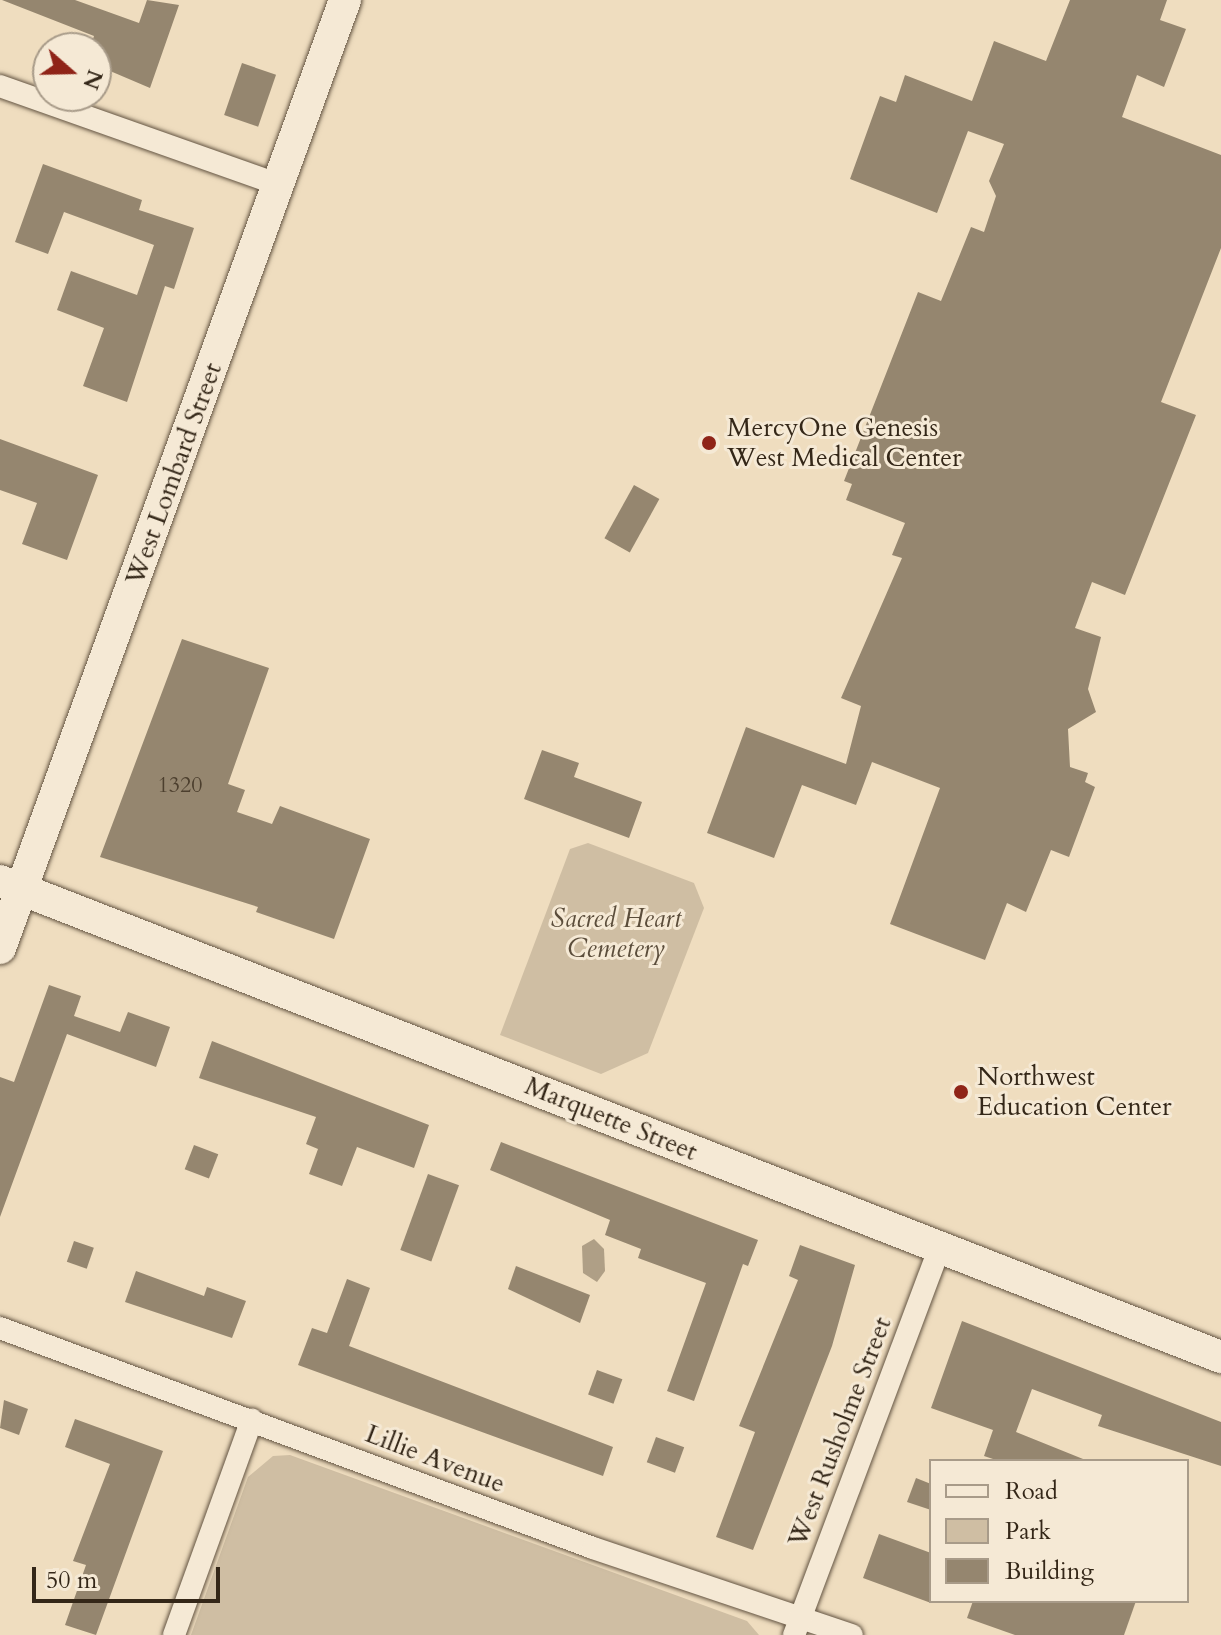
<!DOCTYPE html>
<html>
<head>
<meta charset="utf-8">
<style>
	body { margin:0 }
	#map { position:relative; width:1221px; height:1635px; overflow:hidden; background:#efddbf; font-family:Cardo,serif }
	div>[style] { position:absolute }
	.green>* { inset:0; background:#cfbea3 }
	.water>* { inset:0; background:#af9f86 }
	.building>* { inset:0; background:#95866f; transform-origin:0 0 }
	.roads { filter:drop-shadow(0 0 2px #635442) drop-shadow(0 0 2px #635442) }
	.street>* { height:22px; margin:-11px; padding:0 11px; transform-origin:11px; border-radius:11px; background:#f5e9d5 }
	.secondary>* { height:32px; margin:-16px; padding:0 16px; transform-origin:16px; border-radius:16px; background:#f5e9d5 }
	.dots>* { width:22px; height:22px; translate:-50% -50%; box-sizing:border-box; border:4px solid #f5e9d5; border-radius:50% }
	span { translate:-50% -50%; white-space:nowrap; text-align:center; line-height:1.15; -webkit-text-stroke:6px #f5e9d5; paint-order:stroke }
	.number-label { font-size:22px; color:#4c3f2e }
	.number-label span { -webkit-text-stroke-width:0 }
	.poi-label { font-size:26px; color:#342718 }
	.left { translate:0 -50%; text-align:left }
	.street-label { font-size:26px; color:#342718 }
	.park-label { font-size:26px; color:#5b4d3b; font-style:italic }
	.legend { position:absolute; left:929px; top:1459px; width:260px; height:144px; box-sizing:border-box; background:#f5e9d5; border:2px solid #a89b89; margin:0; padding:10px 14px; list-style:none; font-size:24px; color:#342718 }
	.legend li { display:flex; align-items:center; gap:16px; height:40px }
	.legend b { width:40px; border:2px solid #a89b89 }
	.north { position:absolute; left:32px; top:32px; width:80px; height:80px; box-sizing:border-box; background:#f5e9d5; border:2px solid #a89b89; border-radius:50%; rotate:110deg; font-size:22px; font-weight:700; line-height:32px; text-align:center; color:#342718 }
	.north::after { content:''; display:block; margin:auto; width:28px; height:36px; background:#8f2418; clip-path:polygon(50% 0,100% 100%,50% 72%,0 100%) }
	.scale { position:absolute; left:32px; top:1567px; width:188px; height:36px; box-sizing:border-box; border:4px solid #342718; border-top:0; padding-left:10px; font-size:24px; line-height:28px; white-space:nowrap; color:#342718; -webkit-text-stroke:6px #f5e9d5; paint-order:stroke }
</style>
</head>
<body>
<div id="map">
	<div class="green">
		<i style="clip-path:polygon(588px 843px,694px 883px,704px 908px,648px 1053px,601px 1074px,500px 1035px,570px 849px)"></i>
		<i style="clip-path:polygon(290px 1455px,747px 1621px,759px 1635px,191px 1635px,248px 1477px,273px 1456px)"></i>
	</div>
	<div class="water">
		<i style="clip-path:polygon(594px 1239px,604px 1249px,605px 1271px,597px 1282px,583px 1273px,582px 1246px)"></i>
	</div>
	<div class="building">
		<i style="clip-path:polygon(2px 0,75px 0,139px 23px,147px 0,179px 5px,150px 88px,96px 65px,96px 48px,90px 48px,94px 36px)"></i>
		<i style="clip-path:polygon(1070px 0,1167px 0,1160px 20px,1186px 29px,1164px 87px,1137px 75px,1122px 117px,1221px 155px,1221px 248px,1161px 402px,1196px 415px,1125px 595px,1092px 582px,1075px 628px,1101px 637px,1088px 689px,1096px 712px,1068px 729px,1070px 767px,1088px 773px,1085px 782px,1095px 787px,1069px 857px,1051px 850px,1026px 912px,1007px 903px,985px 960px,890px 924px,940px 788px,872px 762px,856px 805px,802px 785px,774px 858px,707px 833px,746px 727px,846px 764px,861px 706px,841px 698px,902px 558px,892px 555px,905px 523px,846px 500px,852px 484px,844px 481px,918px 292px,941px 301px,971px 227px,984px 232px,996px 196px,989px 181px,1004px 144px,968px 131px,937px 213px,850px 179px,880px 96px,896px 102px,905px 75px,972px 101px,994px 41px,1046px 61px)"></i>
		<i style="left:242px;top:63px;width:36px;height:55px;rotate:19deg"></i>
		<i style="clip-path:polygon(43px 164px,142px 200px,139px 210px,194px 228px,174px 289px,165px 286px,127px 402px,83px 386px,104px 328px,57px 310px,71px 271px,137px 295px,154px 245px,64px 212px,48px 254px,15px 242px)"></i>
		<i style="clip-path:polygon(0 439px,98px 475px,67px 560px,22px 544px,37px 503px,0 490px)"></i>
		<i style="left:634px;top:485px;width:29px;height:61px;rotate:29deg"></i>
		<i style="clip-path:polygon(182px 639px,269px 668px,228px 784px,245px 790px,237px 812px,272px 824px,280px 806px,370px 839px,334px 939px,256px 912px,258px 907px,100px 857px)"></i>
		<i style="clip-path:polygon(542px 750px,579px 763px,574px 777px,642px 802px,629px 838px,524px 799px)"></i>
		<i style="clip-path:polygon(49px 985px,81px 996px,74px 1016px,120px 1032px,128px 1012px,170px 1027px,156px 1067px,67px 1034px,0 1217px,0 1077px,14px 1082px)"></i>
		<i style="clip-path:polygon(212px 1041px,429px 1125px,414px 1168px,357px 1147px,342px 1186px,309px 1174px,318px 1149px,306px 1144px,316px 1117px,199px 1078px)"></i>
		<i style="clip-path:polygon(501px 1142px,758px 1240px,748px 1266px,743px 1264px,694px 1401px,667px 1391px,706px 1283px,638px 1258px,641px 1249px,605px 1235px,610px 1220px,490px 1170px)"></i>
		<i style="left:194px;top:1145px;width:26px;height:26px;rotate:21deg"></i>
		<i style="left:428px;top:1174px;width:33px;height:81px;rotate:20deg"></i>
		<i style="left:74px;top:1241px;width:21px;height:22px;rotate:19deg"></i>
		<i style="clip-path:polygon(800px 1245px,855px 1265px,832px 1346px,753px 1550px,716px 1537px,755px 1432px,739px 1426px,798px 1280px,789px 1276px)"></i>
		<i style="clip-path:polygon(516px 1266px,590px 1295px,580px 1323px,508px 1289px)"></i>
		<i style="clip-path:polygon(136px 1271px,204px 1296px,207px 1287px,246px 1301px,232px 1338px,125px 1302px)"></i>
		<i style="clip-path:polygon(347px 1279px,370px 1288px,349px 1346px,613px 1447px,603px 1476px,298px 1365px,312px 1328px,327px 1333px)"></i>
		<i style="clip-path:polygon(962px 1321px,1221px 1422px,1221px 1466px,1098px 1426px,1102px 1415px,1032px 1389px,1016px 1432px,1088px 1461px,999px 1461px,984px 1456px,993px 1430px,931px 1408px)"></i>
		<i style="left:597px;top:1370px;width:27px;height:26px;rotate:20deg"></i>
		<i style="clip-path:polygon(4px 1400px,28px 1409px,19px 1435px,0 1428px)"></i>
		<i style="clip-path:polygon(75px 1419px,163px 1451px,96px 1635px,65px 1625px,86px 1565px,73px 1561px,110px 1464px,65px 1447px)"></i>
		<i style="left:656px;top:1437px;width:30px;height:27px;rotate:20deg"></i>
		<i style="clip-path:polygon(916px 1478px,931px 1484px,931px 1510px,907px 1502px)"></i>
		<i style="clip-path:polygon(879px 1534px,931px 1553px,931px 1603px,863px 1578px)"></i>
		<i style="clip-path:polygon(973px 1601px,1136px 1601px,1124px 1635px,1015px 1635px,967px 1618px)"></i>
	</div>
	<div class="roads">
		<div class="street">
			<i style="left:0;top:86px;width:296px;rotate:19.5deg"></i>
			<i style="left:0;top:1328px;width:632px;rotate:20.35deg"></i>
			<i style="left:593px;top:1548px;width:273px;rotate:18.6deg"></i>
			<i style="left:174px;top:1635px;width:229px;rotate:-70.1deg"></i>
			<i style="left:794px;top:1635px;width:412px;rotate:-69.4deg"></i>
		</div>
		<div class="secondary">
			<i style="left:0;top:881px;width:1311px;rotate:21.3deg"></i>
			<i style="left:0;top:948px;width:1009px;rotate:-70deg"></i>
		</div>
	</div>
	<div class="dots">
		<i style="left:709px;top:443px;background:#8f2418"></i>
		<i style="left:961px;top:1092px;background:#8f2418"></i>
	</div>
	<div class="number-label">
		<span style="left:180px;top:786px">1320</span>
	</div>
	<div class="poi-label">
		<span class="left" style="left:727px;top:443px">MercyOne Genesis<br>West Medical Center</span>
		<span class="left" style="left:977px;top:1092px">Northwest<br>Education Center</span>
	</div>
	<div class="street-label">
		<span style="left:174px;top:474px;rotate:-70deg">West Lombard Street</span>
		<span style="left:611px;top:1119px;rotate:22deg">Marquette Street</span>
		<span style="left:840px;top:1432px;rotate:-69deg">West Rusholme Street</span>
		<span style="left:435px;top:1459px;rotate:21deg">Lillie Avenue</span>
	</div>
	<div class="park-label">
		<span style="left:616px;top:934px">Sacred Heart<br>Cemetery</span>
	</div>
	<ul class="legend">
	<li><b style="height:10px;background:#f5e9d5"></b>Road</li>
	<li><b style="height:22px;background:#cfbea3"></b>Park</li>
	<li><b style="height:22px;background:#95866f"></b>Building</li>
	</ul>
	<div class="north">N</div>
	<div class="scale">50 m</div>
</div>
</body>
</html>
